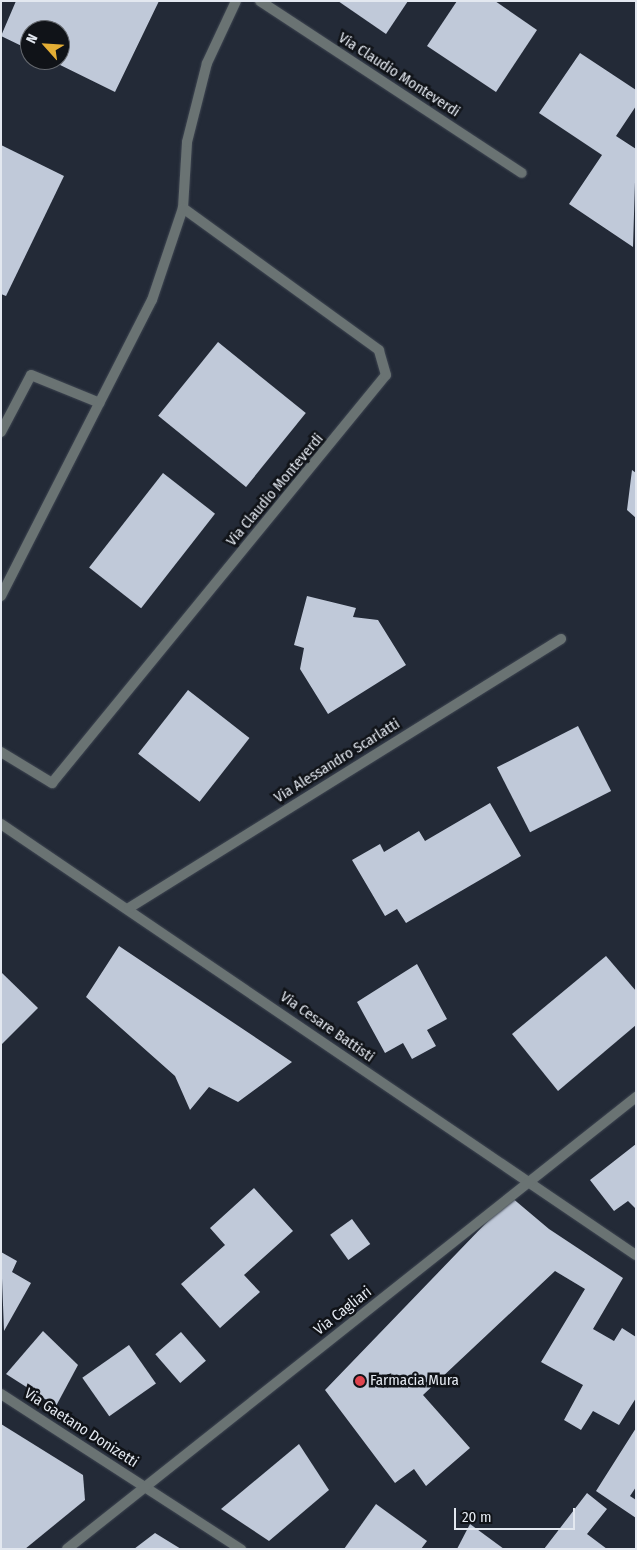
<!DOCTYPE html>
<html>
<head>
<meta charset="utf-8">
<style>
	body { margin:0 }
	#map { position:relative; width:637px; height:1550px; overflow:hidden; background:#232a37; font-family:"Fira Sans Condensed",sans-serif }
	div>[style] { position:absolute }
	.building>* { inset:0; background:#c0c9d9; transform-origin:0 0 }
	.roads { filter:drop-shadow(0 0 1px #3e4551) drop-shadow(0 0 1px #3e4551) }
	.service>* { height:10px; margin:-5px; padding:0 5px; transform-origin:5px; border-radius:5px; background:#6a7373 }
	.minor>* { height:10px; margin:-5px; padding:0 5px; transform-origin:5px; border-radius:5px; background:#6a7373 }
	.tertiary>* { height:10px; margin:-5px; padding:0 5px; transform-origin:5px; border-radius:5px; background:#6a7373 }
	.dots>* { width:14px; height:14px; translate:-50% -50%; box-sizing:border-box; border:2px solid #101318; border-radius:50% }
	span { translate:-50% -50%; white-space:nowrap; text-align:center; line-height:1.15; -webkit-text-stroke:5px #101318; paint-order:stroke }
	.street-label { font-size:15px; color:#e3e8f0 }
	.poi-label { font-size:15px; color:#e3e8f0 }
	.left { translate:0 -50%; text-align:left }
	.frame { position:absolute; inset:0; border:2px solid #e3e8f0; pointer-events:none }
	.north { position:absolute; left:20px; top:20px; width:50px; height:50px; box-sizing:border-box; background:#101318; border:1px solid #64686e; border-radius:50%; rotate:296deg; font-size:14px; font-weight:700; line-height:20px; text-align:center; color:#e3e8f0 }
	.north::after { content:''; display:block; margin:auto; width:18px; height:22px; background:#e4ae35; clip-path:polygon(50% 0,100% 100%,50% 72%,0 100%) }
	.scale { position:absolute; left:454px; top:1508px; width:121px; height:22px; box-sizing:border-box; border:2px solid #e3e8f0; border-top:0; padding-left:6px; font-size:15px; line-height:18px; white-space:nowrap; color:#e3e8f0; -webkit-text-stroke:4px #101318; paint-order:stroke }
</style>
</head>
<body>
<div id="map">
	<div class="building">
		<i style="clip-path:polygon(16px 1px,159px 1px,115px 92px,50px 60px,60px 60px,60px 30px,30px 30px,30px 50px,1px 36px)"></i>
		<i style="clip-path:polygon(338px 1px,408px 1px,386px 34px)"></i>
		<i style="clip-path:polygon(457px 1px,495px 1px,537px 30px,496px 92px,427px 46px)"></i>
		<i style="clip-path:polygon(580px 53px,636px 90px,636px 106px,616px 136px,636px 149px,633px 247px,569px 204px,602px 155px,539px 113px)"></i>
		<i style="clip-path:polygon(1px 145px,64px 176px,6px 296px,1px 294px)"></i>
		<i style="left:218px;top:342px;width:113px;height:95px;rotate:39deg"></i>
		<i style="clip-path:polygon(632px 470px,636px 473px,636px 518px,627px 510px)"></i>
		<i style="left:163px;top:473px;width:66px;height:120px;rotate:38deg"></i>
		<i style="clip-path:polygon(307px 596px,356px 608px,353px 617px,378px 620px,406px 665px,328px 714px,300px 669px,304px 648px,294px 645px)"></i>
		<i style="left:188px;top:690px;width:78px;height:81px;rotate:38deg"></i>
		<i style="left:578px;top:726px;width:73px;height:91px;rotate:63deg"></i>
		<i style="clip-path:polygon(490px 803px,521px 856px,406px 923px,397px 909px,385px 916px,352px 860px,380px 844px,384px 852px,419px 831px,425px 841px)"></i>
		<i style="clip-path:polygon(119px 946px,292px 1062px,238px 1102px,209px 1087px,190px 1110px,175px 1076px,86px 997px)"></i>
		<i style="clip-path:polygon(606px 956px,636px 991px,636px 1025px,558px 1091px,512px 1034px)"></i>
		<i style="clip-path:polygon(417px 964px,447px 1019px,427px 1030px,436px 1046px,412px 1059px,403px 1043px,385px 1053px,357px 1002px)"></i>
		<i style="clip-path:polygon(1px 972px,38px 1008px,1px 1045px)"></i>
		<i style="clip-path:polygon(636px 1144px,636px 1209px,628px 1201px,614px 1211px,590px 1180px)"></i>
		<i style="clip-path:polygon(254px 1188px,293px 1231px,244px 1275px,260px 1292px,220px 1328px,181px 1284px,225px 1245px,210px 1228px)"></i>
		<i style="clip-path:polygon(511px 1197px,549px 1229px,623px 1278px,593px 1329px,614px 1341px,622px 1328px,636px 1337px,636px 1398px,619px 1425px,593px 1411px,581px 1430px,564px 1420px,583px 1385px,541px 1362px,585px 1289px,555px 1271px,423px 1395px,470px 1448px,426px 1486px,414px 1469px,395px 1483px,325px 1390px)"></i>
		<i style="left:352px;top:1219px;width:31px;height:27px;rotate:54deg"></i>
		<i style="clip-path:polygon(1px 1252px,17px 1261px,12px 1272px,31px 1283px,4px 1331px)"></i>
		<i style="clip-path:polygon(43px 1331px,78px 1365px,56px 1406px,6px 1374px)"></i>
		<i style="left:181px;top:1332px;width:38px;height:34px;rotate:49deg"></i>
		<i style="left:129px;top:1345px;width:47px;height:57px;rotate:55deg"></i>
		<i style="clip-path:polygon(1px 1424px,83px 1475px,85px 1500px,25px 1549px,1px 1549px)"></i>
		<i style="clip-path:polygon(636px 1428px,636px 1487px,630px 1496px,636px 1500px,636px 1518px,596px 1491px)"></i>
		<i style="clip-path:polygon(299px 1444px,329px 1490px,269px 1541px,221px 1509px)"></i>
		<i style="clip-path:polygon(587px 1493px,607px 1509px,587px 1534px,607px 1549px,544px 1549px)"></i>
		<i style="clip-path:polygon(376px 1504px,427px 1541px,421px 1549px,344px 1549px)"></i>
		<i style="clip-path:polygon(470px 1524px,504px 1549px,457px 1549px)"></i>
		<i style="clip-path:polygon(155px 1533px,181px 1549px,134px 1549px)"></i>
	</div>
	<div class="roads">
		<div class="service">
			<i style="left:1px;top:432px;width:64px;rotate:-62.2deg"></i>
			<i style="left:31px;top:375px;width:74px;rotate:22.1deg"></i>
		</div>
		<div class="minor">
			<i style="left:260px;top:1px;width:313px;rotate:33.3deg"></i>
			<i style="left:1px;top:596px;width:332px;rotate:-63deg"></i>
			<i style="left:152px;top:300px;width:97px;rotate:-71.4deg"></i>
			<i style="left:183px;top:208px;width:66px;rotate:-86.5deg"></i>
			<i style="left:187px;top:142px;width:81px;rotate:-75.8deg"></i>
			<i style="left:207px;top:63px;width:68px;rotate:-64.9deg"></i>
			<i style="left:1px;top:752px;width:60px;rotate:31.3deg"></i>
			<i style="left:52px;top:783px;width:527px;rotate:-50.7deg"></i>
			<i style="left:386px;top:375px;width:26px;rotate:-106deg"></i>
			<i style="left:379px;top:350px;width:242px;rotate:-144.1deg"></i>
			<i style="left:1px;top:824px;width:767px;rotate:34.17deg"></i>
			<i style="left:129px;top:908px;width:509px;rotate:-31.91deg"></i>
			<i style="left:1px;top:1394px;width:286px;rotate:32.9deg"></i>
		</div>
		<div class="tertiary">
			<i style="left:67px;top:1549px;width:727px;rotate:-38.46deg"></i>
		</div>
	</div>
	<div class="dots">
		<i style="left:360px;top:1381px;background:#e0444e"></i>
	</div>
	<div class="street-label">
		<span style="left:399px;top:75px;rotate:33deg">Via Claudio Monteverdi</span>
		<span style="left:275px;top:490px;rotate:-50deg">Via Claudio Monteverdi</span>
		<span style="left:337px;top:761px;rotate:-32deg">Via Alessandro Scarlatti</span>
		<span style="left:327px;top:1027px;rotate:35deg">Via Cesare Battisti</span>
		<span style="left:343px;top:1311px;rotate:-38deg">Via Cagliari</span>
		<span style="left:81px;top:1428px;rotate:33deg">Via Gaetano Donizetti</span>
	</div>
	<div class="poi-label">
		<span class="left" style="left:370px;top:1381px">Farmacia Mura</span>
	</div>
	<div class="frame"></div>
	<div class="north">N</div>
	<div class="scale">20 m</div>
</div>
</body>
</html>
